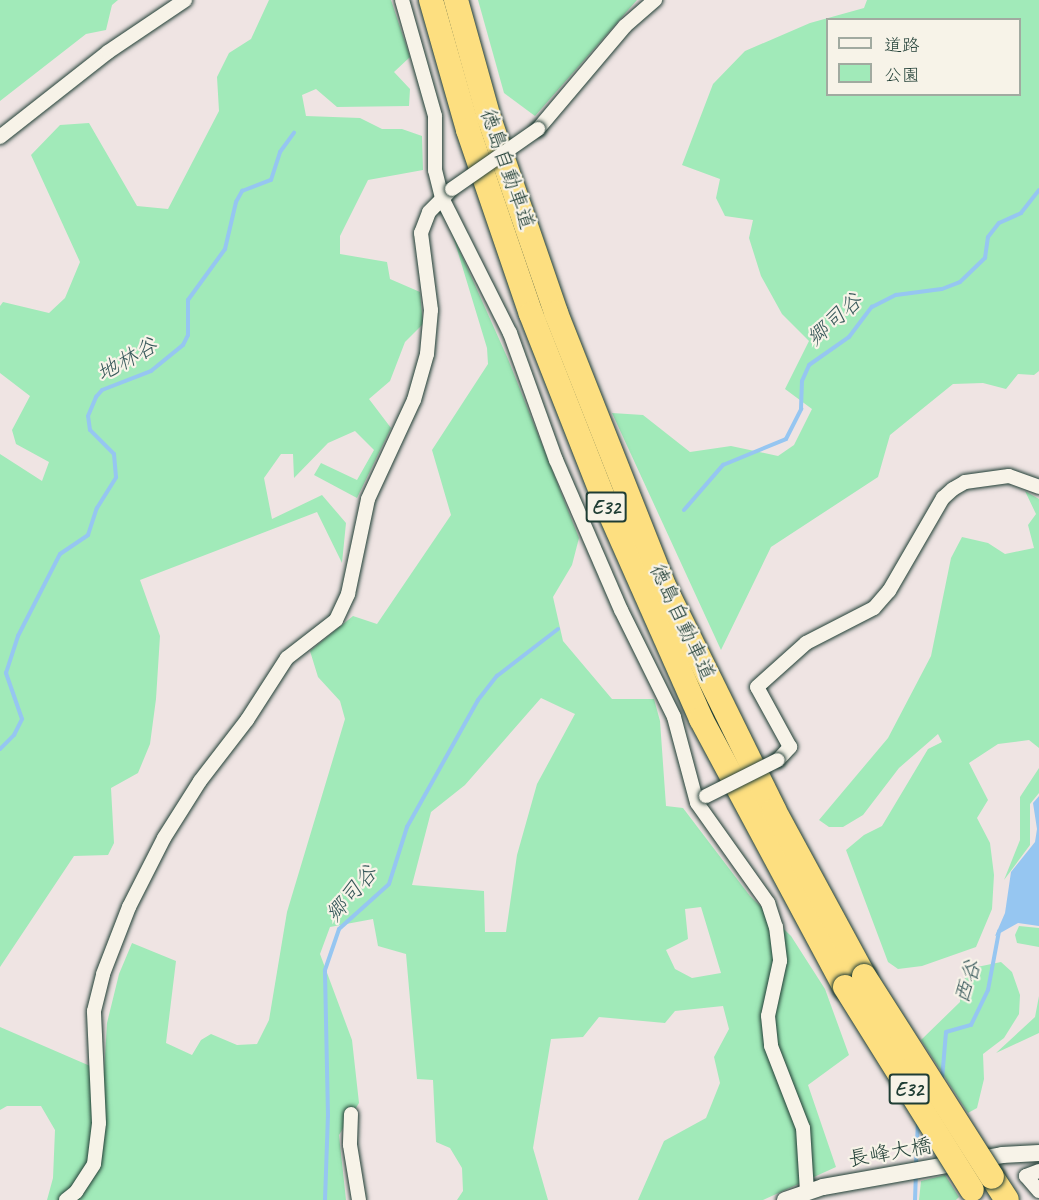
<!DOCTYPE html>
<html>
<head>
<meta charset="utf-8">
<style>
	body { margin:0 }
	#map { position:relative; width:1039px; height:1200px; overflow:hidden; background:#efe4e3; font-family:Caveat,"Klee One",sans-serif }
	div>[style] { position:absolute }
	.green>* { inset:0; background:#a1eab9 }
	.water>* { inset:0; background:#96c6f1 }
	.stream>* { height:4px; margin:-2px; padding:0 2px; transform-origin:2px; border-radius:2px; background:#96c6f1 }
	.roads { filter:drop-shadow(0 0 2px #1f3d34) drop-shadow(0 0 2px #1f3d34) }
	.minor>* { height:14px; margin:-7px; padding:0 7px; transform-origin:7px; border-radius:7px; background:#f7f3e8 }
	.tertiary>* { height:16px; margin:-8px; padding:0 8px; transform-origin:8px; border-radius:8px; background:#f7f3e8 }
	.motorway>* { height:24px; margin:-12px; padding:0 12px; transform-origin:12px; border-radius:12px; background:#fddf80 }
	.bridges { filter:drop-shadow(0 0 2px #1f3d34) drop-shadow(0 0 2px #1f3d34) }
	.minor-bridge>* { height:14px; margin:-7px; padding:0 7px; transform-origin:7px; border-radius:7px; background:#f7f3e8 }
	.motorway-bridge>* { height:24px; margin:-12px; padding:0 12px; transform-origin:12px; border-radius:12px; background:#fddf80 }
	span { translate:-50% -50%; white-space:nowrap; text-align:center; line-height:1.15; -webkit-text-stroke:4.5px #f7f3e8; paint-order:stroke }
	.shield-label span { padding:2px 4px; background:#f7f3e8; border:2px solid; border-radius:4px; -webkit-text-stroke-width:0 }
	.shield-label { font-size:20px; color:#1f3d34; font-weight:700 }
	.street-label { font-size:21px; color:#1f3d34 }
	.water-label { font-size:22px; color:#37585a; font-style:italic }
	.legend { position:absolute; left:826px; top:18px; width:195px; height:78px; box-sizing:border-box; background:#f7f3e8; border:2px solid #a1aaa0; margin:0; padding:8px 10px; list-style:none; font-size:18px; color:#1f3d34 }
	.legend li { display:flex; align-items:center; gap:12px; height:30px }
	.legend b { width:30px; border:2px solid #a1aaa0 }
</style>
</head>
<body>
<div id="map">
	<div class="green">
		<i style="clip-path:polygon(0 0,118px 0,112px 5px,106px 30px,86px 34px,0 101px)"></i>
		<i style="clip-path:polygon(269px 0,391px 0,410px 57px,394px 72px,410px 89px,409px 106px,337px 107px,316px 89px,302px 95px,306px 116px,360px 118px,382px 129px,402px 129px,422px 136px,423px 170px,368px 180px,340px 236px,340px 254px,387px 262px,390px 279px,420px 292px,423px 324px,405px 342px,390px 381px,369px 399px,391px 428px,357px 498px,314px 475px,321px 463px,357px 480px,374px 450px,355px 431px,328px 443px,294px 478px,293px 454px,281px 454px,264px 478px,272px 519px,322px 495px,346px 523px,342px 563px,317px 512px,140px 580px,160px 636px,156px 699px,150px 744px,138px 773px,111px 788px,114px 843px,108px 855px,74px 856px,0 967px,0 454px,42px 481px,49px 462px,16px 444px,12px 430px,30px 396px,0 373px,0 306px,3px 302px,49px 313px,65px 298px,80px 262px,31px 155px,60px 125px,89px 123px,137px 206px,168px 209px,219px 111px,217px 77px,229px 53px,251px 39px)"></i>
		<i style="clip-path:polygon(478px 0,637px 0,535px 116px,504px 93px)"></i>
		<i style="clip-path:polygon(evenodd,867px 0,1039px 0,1039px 371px,1034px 375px,1018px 374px,1006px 389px,983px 383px,953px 384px,890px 435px,878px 477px,771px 547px,721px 650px,612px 413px,643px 415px,690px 452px,731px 446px,778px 456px,794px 445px,812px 409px,785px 389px,809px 341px,782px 314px,761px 276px,749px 238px,753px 220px,725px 216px,716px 198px,720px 179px,682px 165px,713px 84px,745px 51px,810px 23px,864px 8px,867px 0,828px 20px,1020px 20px,1020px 94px,828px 94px,828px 20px)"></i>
		<i style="clip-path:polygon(evenodd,453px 236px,508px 359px,579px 538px,572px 565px,553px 597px,563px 641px,612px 699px,654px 699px,660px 721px,666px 806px,683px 808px,750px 896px,791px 936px,825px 989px,849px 1055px,808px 1085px,836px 1167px,763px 1200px,638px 1200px,664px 1141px,706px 1118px,720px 1083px,714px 1057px,729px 1029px,723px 1006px,675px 1011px,665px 1023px,599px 1017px,583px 1037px,551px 1039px,533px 1148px,548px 1200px,457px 1200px,463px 1191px,462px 1168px,450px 1148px,436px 1142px,433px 1080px,417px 1079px,406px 954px,378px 946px,373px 919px,330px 927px,320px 954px,352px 1040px,359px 1103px,339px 1135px,346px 1200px,47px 1200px,53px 1178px,55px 1130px,41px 1106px,7px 1106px,0 1110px,0 1027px,104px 1072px,107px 1023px,119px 974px,132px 943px,176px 961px,166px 1043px,192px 1055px,201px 1040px,211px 1034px,237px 1045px,257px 1044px,269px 1020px,287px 912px,345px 719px,340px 701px,318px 677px,310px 651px,353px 616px,377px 624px,451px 515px,432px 450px,488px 364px,487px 348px,453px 236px,541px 698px,575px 714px,537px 784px,517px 855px,506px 932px,485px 932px,484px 891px,412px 885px,431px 812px,465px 785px,541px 698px,453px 236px,701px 907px,721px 973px,692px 978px,675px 969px,666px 950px,688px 939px,685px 909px,701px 907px)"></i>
		<i style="clip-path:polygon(1025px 491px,1039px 499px,1039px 748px,1029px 740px,998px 744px,969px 763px,988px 800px,977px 818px,990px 843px,994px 875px,992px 909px,976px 947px,922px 966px,898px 969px,888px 962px,846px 850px,864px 835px,882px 826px,928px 749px,942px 742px,938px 734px,899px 768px,863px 815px,843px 827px,829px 827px,819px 820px,888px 738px,931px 656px,951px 558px,962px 537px,988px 543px,1005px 554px,1034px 548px,1028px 525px,1036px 514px)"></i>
		<i style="clip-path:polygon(1039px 768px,1039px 793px,1030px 804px,1030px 845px,1004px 880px,1020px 840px,1020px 797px)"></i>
		<i style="clip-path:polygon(1019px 926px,1039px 928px,1039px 947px,1017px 943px,1015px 935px)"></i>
		<i style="clip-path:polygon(1001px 962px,1012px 972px,1020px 995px,1019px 1014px,1004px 1038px,983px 1054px,984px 1079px,977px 1108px,968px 1113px,921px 1040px,960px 1002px,960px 983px,977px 967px)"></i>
		<i style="clip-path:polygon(1039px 996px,1039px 1033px,996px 1053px,1035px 1017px)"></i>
		<i style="clip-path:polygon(945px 1175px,959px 1197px,956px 1200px,919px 1200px,921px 1181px)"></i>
	</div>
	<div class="water">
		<i style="clip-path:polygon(1039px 796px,1039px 926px,1018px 923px,995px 936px,1005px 913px,1011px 872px,1035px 842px,1037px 829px,1033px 803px)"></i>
	</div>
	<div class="stream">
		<i style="left:684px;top:510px;width:60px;rotate:-49.1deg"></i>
		<i style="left:723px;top:465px;width:68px;rotate:-22.4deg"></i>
		<i style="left:786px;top:439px;width:34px;rotate:-63deg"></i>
		<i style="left:801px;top:409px;width:28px;rotate:-88deg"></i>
		<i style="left:802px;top:381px;width:17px;rotate:-66deg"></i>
		<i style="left:809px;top:365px;width:49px;rotate:-35deg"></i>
		<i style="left:849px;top:337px;width:38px;rotate:-53deg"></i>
		<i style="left:872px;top:307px;width:27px;rotate:-27deg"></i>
		<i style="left:896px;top:295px;width:46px;rotate:-7.4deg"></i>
		<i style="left:942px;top:289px;width:19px;rotate:-21deg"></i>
		<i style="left:960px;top:282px;width:35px;rotate:-44deg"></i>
		<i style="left:985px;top:258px;width:21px;rotate:-82deg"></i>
		<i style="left:988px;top:237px;width:18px;rotate:-52deg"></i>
		<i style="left:999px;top:223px;width:24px;rotate:-24deg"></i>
		<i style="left:1021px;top:213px;width:29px;rotate:-52deg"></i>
		<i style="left:0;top:749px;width:20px;rotate:-45deg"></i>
		<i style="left:14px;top:735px;width:18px;rotate:-63deg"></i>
		<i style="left:22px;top:719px;width:49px;rotate:-109.2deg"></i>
		<i style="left:6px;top:673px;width:39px;rotate:-72deg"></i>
		<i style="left:18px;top:636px;width:92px;rotate:-62.9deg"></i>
		<i style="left:60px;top:554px;width:34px;rotate:-34deg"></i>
		<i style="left:88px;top:535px;width:28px;rotate:-72deg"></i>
		<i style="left:97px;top:508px;width:36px;rotate:-58deg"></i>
		<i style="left:116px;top:477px;width:23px;rotate:-95deg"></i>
		<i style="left:114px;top:454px;width:34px;rotate:-135deg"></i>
		<i style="left:90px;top:430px;width:14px;rotate:-98deg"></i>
		<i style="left:88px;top:416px;width:21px;rotate:-67deg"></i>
		<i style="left:96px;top:397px;width:9px;rotate:-49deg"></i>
		<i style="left:102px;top:390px;width:53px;rotate:-21.2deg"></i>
		<i style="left:151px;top:371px;width:41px;rotate:-39.1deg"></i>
		<i style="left:183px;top:345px;width:11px;rotate:-63deg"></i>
		<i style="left:188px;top:335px;width:35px;rotate:-90deg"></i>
		<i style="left:188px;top:300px;width:63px;rotate:-54deg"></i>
		<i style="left:225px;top:249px;width:48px;rotate:-76.8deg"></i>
		<i style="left:236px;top:202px;width:13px;rotate:-61deg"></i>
		<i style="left:242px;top:191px;width:31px;rotate:-21deg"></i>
		<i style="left:271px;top:180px;width:29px;rotate:-72deg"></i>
		<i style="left:280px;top:152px;width:24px;rotate:-54deg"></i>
		<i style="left:942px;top:1079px;width:47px;rotate:-85.1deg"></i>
		<i style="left:946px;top:1032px;width:26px;rotate:-16deg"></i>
		<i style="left:971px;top:1025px;width:39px;rotate:-64deg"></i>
		<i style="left:988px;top:990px;width:60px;rotate:-79.4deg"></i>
		<i style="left:916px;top:1164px;width:43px;rotate:-87.3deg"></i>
		<i style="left:325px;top:1200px;width:84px;rotate:-88deg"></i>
		<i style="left:328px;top:1116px;width:146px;rotate:-91.2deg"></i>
		<i style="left:325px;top:970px;width:43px;rotate:-71.1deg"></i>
		<i style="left:339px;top:929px;width:67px;rotate:-42deg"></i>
		<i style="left:389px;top:884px;width:60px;rotate:-72.5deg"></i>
		<i style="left:407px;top:827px;width:145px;rotate:-60.8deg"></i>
		<i style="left:478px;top:700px;width:31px;rotate:-52deg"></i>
		<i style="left:497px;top:676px;width:77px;rotate:-37.6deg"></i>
		<i style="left:915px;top:1200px;width:25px;rotate:-88deg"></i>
	</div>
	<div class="roads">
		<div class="minor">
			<i style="left:402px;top:0;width:121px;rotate:74.1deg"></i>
			<i style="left:435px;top:116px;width:54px;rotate:90deg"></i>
			<i style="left:435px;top:170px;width:29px;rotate:76deg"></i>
			<i style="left:442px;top:198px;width:151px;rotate:63.3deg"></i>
			<i style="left:510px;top:333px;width:135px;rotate:70.1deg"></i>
			<i style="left:556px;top:460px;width:163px;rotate:66.6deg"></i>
			<i style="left:621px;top:610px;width:119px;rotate:63.6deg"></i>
			<i style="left:674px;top:717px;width:89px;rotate:75deg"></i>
			<i style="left:697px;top:803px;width:123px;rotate:54.6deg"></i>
			<i style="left:768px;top:903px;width:25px;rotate:72deg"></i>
			<i style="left:776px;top:927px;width:34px;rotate:83deg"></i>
			<i style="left:780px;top:961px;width:56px;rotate:102.3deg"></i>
			<i style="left:768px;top:1016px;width:30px;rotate:84deg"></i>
			<i style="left:771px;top:1046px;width:88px;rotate:68.7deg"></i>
			<i style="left:803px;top:1128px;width:63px;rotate:86.4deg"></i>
			<i style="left:538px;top:129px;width:135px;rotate:-49.8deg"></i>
			<i style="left:625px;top:26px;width:40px;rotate:-41deg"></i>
			<i style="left:0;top:137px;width:137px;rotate:-38.2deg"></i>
			<i style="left:108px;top:52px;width:93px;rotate:-34deg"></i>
			<i style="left:778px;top:760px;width:18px;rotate:-47deg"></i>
			<i style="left:790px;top:747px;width:68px;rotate:-118.8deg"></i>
			<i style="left:757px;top:687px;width:66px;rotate:-41.9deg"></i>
			<i style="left:806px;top:643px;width:76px;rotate:-27.2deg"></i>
			<i style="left:874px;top:608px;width:23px;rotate:-49deg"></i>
			<i style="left:889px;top:591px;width:108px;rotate:-59.9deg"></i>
			<i style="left:943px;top:498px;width:13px;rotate:-42deg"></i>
			<i style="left:953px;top:489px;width:14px;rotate:-30deg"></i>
			<i style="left:965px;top:482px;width:44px;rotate:-7.8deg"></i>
			<i style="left:1009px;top:476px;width:32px;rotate:20deg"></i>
			<i style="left:351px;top:1114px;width:31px;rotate:92deg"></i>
			<i style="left:350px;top:1145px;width:56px;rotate:80.7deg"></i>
			<i style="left:1039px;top:1171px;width:14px;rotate:159deg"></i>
			<i style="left:1026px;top:1176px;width:20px;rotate:49deg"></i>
			<i style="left:66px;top:1200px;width:13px;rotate:-39deg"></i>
			<i style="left:76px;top:1192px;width:33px;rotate:-57deg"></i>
			<i style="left:94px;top:1164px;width:41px;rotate:-83deg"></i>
			<i style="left:99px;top:1123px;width:112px;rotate:-92.6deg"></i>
			<i style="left:94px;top:1011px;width:38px;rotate:-76deg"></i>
			<i style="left:103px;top:974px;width:72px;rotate:-68.8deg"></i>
			<i style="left:129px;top:907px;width:77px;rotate:-63.1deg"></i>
			<i style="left:164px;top:838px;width:67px;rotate:-57.7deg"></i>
			<i style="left:200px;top:781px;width:77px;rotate:-52.4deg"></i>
			<i style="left:247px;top:720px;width:74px;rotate:-57.2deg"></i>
			<i style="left:287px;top:658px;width:62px;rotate:-37.8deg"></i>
			<i style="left:336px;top:620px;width:29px;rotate:-65deg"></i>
			<i style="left:348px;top:594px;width:97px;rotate:-78.1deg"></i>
			<i style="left:368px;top:499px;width:109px;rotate:-65.1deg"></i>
			<i style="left:414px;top:400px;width:48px;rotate:-74.2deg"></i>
			<i style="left:427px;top:354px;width:44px;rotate:-84.8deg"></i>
			<i style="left:431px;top:310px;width:78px;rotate:-97.4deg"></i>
			<i style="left:421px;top:233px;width:22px;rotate:-69deg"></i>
			<i style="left:429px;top:212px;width:27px;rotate:-45deg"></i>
		</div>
		<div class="tertiary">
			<i style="left:785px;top:1200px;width:40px;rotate:-18.9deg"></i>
			<i style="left:823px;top:1187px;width:182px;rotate:-10.1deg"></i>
			<i style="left:1002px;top:1155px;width:37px;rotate:-3deg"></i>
		</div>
		<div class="motorway">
			<i style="left:431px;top:0;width:135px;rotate:74.1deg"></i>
			<i style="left:468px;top:130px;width:194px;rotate:71.1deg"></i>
			<i style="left:531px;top:314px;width:202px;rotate:68.5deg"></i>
			<i style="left:605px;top:502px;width:237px;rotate:66.1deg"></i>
			<i style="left:701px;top:719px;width:304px;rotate:61.8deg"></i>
			<i style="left:456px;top:0;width:123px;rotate:74.4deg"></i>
			<i style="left:489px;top:118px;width:206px;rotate:71deg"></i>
			<i style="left:556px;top:313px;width:296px;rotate:68.4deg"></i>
			<i style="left:665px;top:588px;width:247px;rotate:63.8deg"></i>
			<i style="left:774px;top:810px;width:189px;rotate:61.5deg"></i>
			<i style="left:992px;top:1177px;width:27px;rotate:57deg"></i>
		</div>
	</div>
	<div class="bridges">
		<div class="minor-bridge">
			<i style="left:452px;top:189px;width:105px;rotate:-34.9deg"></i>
			<i style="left:706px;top:796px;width:80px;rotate:-26.6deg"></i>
		</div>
		<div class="motorway-bridge">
			<i style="left:864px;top:976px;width:238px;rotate:57.5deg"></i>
			<i style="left:845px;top:987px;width:239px;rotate:58deg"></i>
		</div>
	</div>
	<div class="shield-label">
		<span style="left:606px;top:507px">E32</span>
		<span style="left:909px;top:1089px">E32</span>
	</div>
	<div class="street-label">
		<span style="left:508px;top:169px;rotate:71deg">徳島自動車道</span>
		<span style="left:683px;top:622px;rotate:65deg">徳島自動車道</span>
		<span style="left:890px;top:1152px;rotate:-10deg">長峰大橋</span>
	</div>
	<div class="water-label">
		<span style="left:835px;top:320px;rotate:-42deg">郷司谷</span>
		<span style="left:127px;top:360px;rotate:-29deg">地林谷</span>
		<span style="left:352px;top:894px;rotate:-49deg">郷司谷</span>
		<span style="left:968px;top:982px;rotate:-72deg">西谷</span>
	</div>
	<ul class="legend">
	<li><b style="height:8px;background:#f7f3e8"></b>道路</li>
	<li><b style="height:16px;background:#a1eab9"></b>公園</li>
	</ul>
</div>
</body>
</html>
